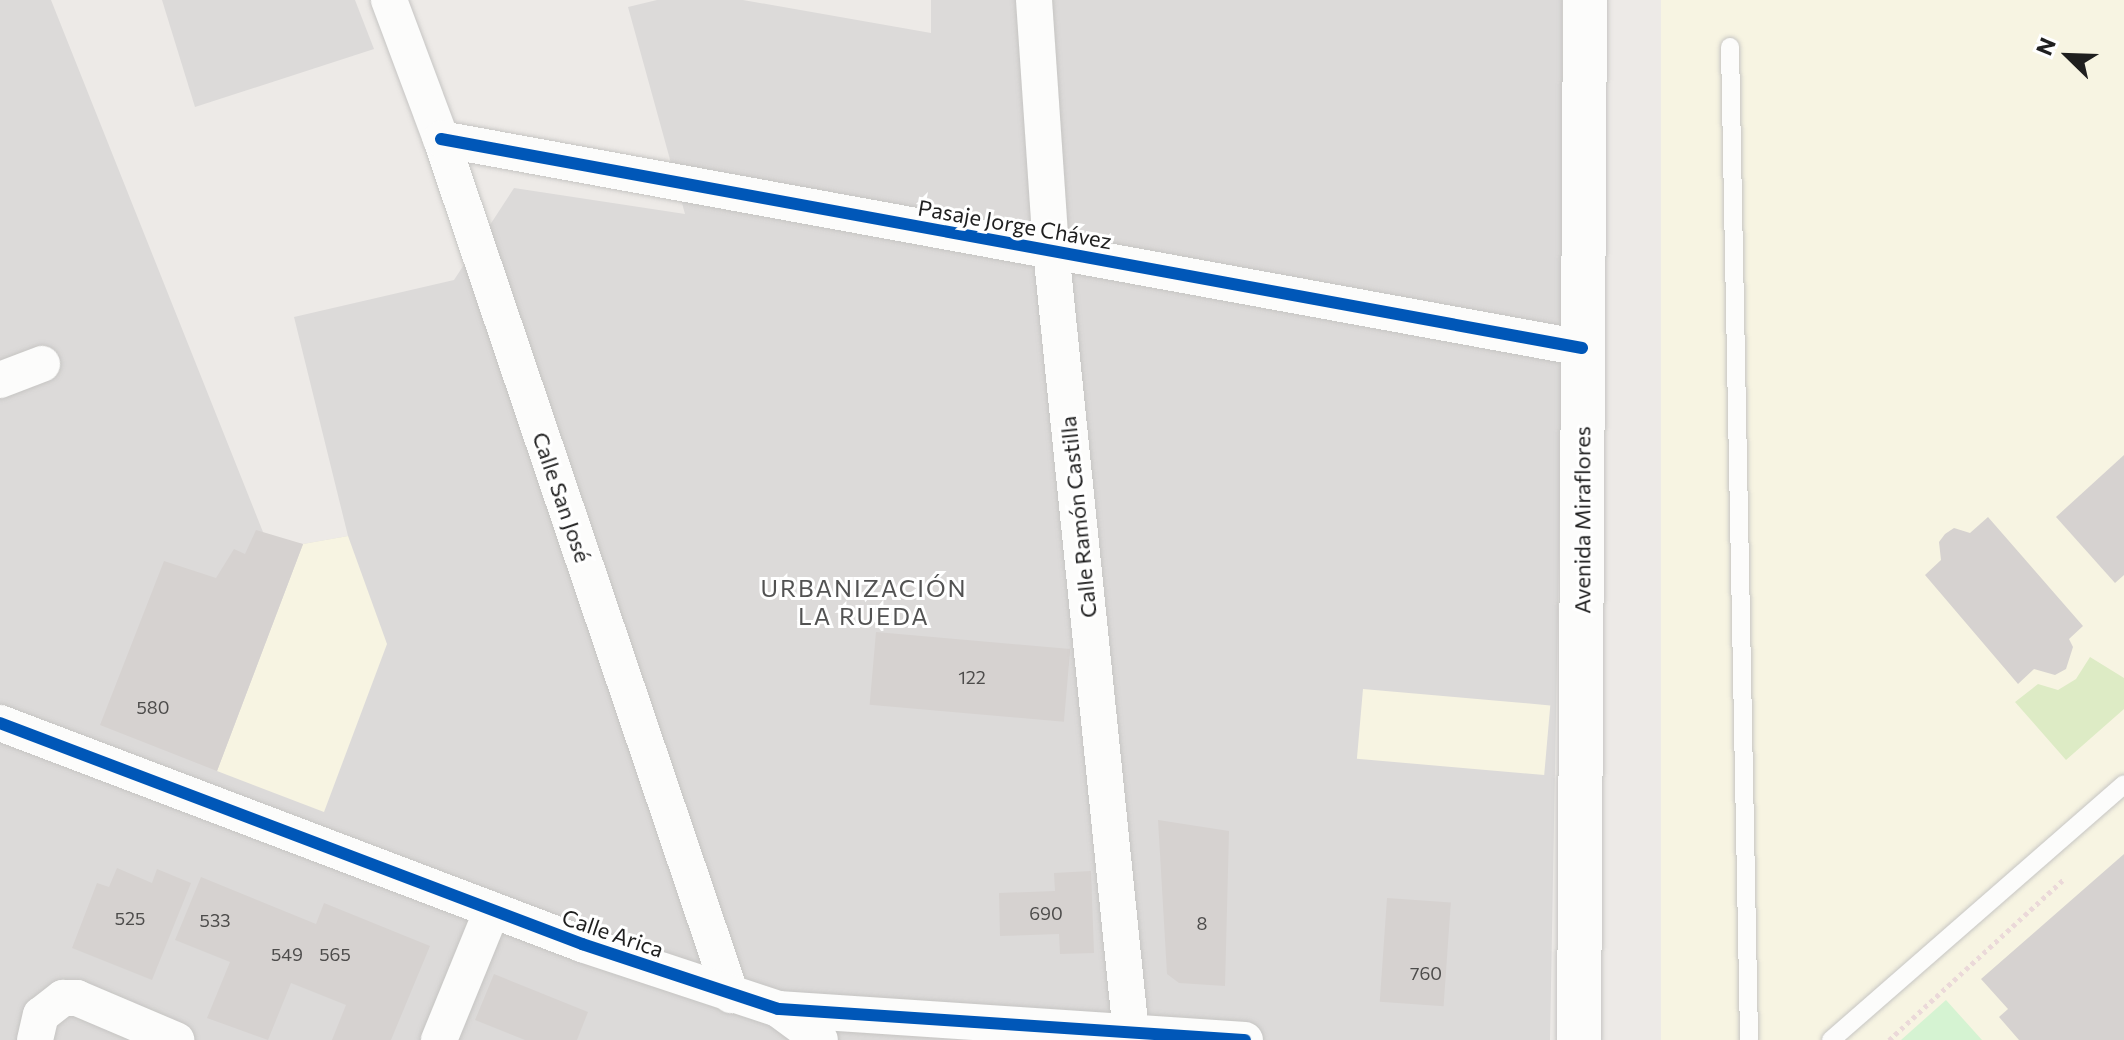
<!DOCTYPE html>
<html>
<head>
<meta charset="utf-8">
<style>
	body { margin:0 }
	#map { position:relative; width:2124px; height:1040px; overflow:hidden; background:#edeae7; font-family:Commissioner,sans-serif }
	div>[style] { position:absolute }
	.residential>* { inset:0; background:#dcdad9 }
	.education>* { inset:0; background:#f7f4e2; transform-origin:0 0 }
	.grass>* { inset:0; background:#ddebc5 }
	.park>* { inset:0; background:#d5f3d2 }
	.building>* { inset:0; background:#d6d2d0; transform-origin:0 0 }
	.path>* { height:5px; margin-top:-2.5px; transform-origin:0; background:repeating-linear-gradient(90deg,#ebd9d9 0 4px,transparent 0 8px) }
	.roads { filter:drop-shadow(0 0 2px #c6c5c3) drop-shadow(0 0 2px #c6c5c3) }
	.service>* { height:18px; margin:-9px; padding:0 9px; transform-origin:9px; border-radius:9px; background:#fcfcfb }
	.minor>* { height:36px; margin:-18px; padding:0 18px; transform-origin:18px; border-radius:18px; background:#fcfcfb }
	.tertiary>* { height:44px; margin:-22px; padding:0 22px; transform-origin:22px; border-radius:22px; background:#fcfcfb }
	.cycleway>* { height:12px; margin:-6px; padding:0 6px; transform-origin:6px; border-radius:6px; background:#0057b8 }
	span { translate:-50% -50%; white-space:nowrap; text-align:center; line-height:1.15; -webkit-text-stroke:6px #fff; paint-order:stroke }
	.number-label { font-size:18px; color:#4d4c4b }
	.number-label span { -webkit-text-stroke-width:0 }
	.street-label { font-size:22px; color:#1f1f1f }
	.neighbourhood-label { font-size:24px; color:#525252; letter-spacing:2px }
	.north { position:absolute; left:2028px; top:16px; width:80px; height:80px; -webkit-text-stroke:6px #fff; paint-order:stroke; rotate:293deg; font-size:22px; font-weight:700; line-height:32px; text-align:center; color:#1f1f1f }
	.north::after { content:''; display:block; margin:auto; width:28px; height:36px; background:#1f1f1f; clip-path:polygon(50% 0,100% 100%,50% 72%,0 100%) }
</style>
</head>
<body>
<div id="map">
	<div class="residential">
		<i style="clip-path:polygon(0 0,51px 0,265px 537px,303px 544px,348px 536px,294px 317px,454px 280px,514px 188px,685px 214px,628px 7px,657px 0,743px 0,931px 33px,931px 0,1562px 0,1564px 280px,1550px 1040px,0 1040px)"></i>
		<i style="clip-path:polygon(162px 0,355px 0,374px 49px,195px 107px)"></i>
	</div>
	<div class="education">
		<i style="left:1661px;top:0;width:463px;height:1040px"></i>
		<i style="clip-path:polygon(348px 536px,387px 644px,324px 812px,217px 771px,303px 544px)"></i>
		<i style="left:1363px;top:689px;width:188px;height:70px;rotate:5deg"></i>
	</div>
	<div class="grass">
		<i style="clip-path:polygon(2090px 657px,2124px 678px,2124px 709px,2066px 760px,2015px 702px,2038px 684px,2058px 690px,2076px 679px)"></i>
	</div>
	<div class="park">
		<i style="clip-path:polygon(1946px 1000px,1982px 1040px,1901px 1040px)"></i>
	</div>
	<div class="building">
		<i style="clip-path:polygon(2124px 455px,2124px 575px,2115px 583px,2056px 517px)"></i>
		<i style="clip-path:polygon(1988px 517px,2083px 626px,2069px 639px,2073px 647px,2066px 669px,2055px 675px,2034px 669px,2018px 684px,1925px 575px,1941px 560px,1939px 542px,1945px 534px,1954px 528px,1970px 533px)"></i>
		<i style="clip-path:polygon(256px 530px,303px 544px,217px 771px,100px 725px,164px 561px,216px 578px,234px 549px,245px 554px)"></i>
		<i style="left:876px;top:632px;width:195px;height:73px;rotate:5deg"></i>
		<i style="clip-path:polygon(1158px 820px,1229px 831px,1225px 986px,1179px 983px,1167px 974px)"></i>
		<i style="clip-path:polygon(2124px 854px,2124px 1040px,2019px 1040px,1999px 1017px,2008px 1009px,1981px 979px)"></i>
		<i style="clip-path:polygon(117px 868px,152px 883px,157px 869px,191px 883px,152px 980px,72px 948px,97px 883px,109px 887px)"></i>
		<i style="clip-path:polygon(1091px 871px,1094px 953px,1060px 954px,1059px 934px,1000px 936px,999px 893px,1055px 891px,1054px 873px)"></i>
		<i style="clip-path:polygon(201px 877px,316px 924px,324px 903px,430px 946px,391px 1040px,332px 1040px,346px 1005px,291px 983px,268px 1040px,207px 1018px,230px 962px,175px 940px)"></i>
		<i style="left:1387px;top:898px;width:64px;height:104px;rotate:4deg"></i>
		<i style="clip-path:polygon(494px 974px,588px 1012px,577px 1040px,525px 1040px,475px 1020px)"></i>
	</div>
	<div class="path">
		<i style="left:1889px;top:1040px;width:238px;rotate:-42.6deg"></i>
	</div>
	<div class="roads">
		<div class="service">
			<i style="left:1730px;top:47px;width:993px;rotate:88.9deg"></i>
			<i style="left:1831px;top:1040px;width:389px;rotate:-41.1deg"></i>
		</div>
		<div class="minor">
			<i style="left:389px;top:0;width:148px;rotate:69.5deg"></i>
			<i style="left:441px;top:139px;width:904px;rotate:71.28deg"></i>
			<i style="left:1034px;top:0;width:251px;rotate:86.1deg"></i>
			<i style="left:1051px;top:250px;width:787px;rotate:84.17deg"></i>
			<i style="left:441px;top:139px;width:1160px;rotate:10.38deg"></i>
			<i style="left:0;top:380px;width:45px;rotate:-20.9deg"></i>
			<i style="left:0;top:723px;width:623px;rotate:20.79deg"></i>
			<i style="left:582px;top:944px;width:206px;rotate:18.3deg"></i>
			<i style="left:778px;top:1009px;width:468px;rotate:3.8deg"></i>
			<i style="left:778px;top:1009px;width:52px;rotate:36.4deg"></i>
			<i style="left:35px;top:1040px;width:26px;rotate:-77deg"></i>
			<i style="left:41px;top:1015px;width:28px;rotate:-38deg"></i>
			<i style="left:63px;top:998px;width:14px"></i>
			<i style="left:77px;top:998px;width:108px;rotate:23deg"></i>
			<i style="left:439px;top:1040px;width:140px;rotate:-67.8deg"></i>
		</div>
		<div class="tertiary">
			<i style="left:1579px;top:1040px;width:1040px;rotate:-89.67deg"></i>
		</div>
	</div>
	<div class="cycleway">
		<i style="left:441px;top:139px;width:1160px;rotate:10.38deg"></i>
		<i style="left:0;top:723px;width:623px;rotate:20.79deg"></i>
		<i style="left:582px;top:944px;width:206px;rotate:18.3deg"></i>
		<i style="left:778px;top:1009px;width:468px;rotate:3.8deg"></i>
	</div>
	<div class="number-label">
		<span style="left:972px;top:677px">122</span>
		<span style="left:153px;top:707px">580</span>
		<span style="left:1046px;top:913px">690</span>
		<span style="left:130px;top:918px">525</span>
		<span style="left:215px;top:920px">533</span>
		<span style="left:1202px;top:923px">8</span>
		<span style="left:287px;top:954px">549</span>
		<span style="left:335px;top:954px">565</span>
		<span style="left:1426px;top:973px">760</span>
	</div>
	<div class="street-label">
		<span style="left:1015px;top:224px;rotate:10deg">Pasaje Jorge Chávez</span>
		<span style="left:562px;top:497px;rotate:71deg">Calle San José</span>
		<span style="left:1078px;top:517px;rotate:-96deg">Calle Ramón Castilla</span>
		<span style="left:1582px;top:520px;rotate:-90deg">Avenida Miraflores</span>
		<span style="left:613px;top:933px;rotate:19deg">Calle Arica</span>
	</div>
	<div class="neighbourhood-label">
		<span style="left:864px;top:602px">URBANIZACIÓN<br>LA RUEDA</span>
	</div>
	<div class="north">N</div>
</div>
</body>
</html>
